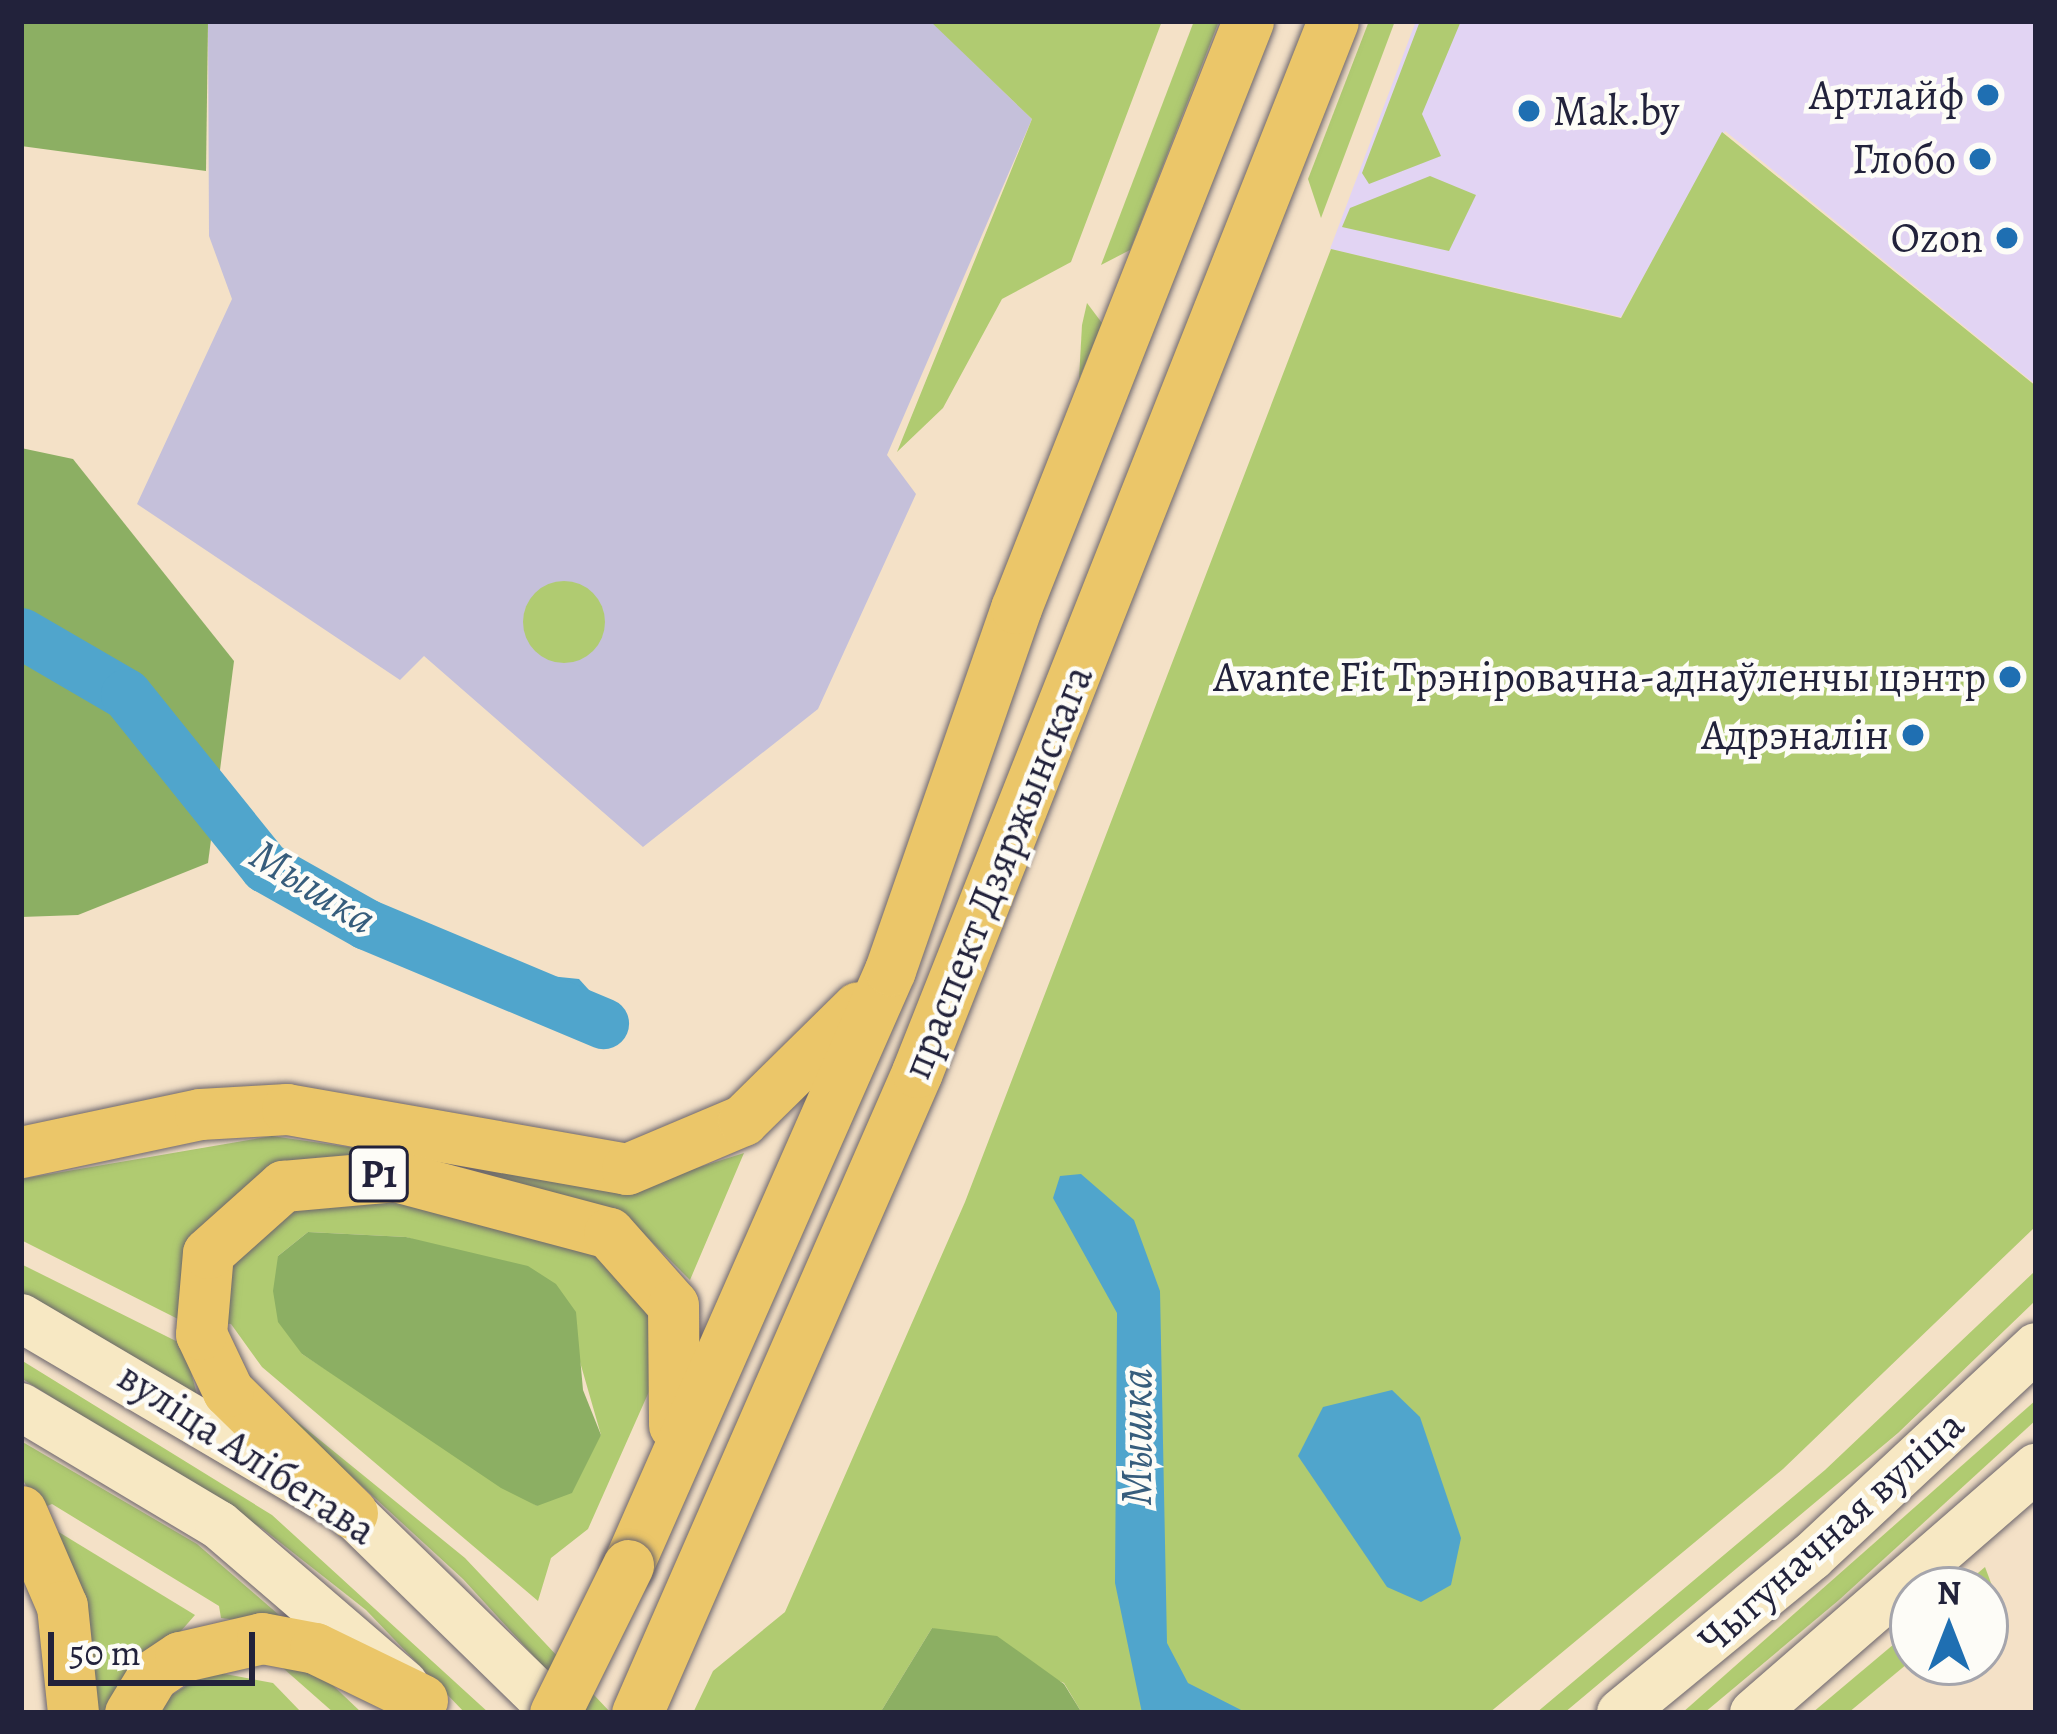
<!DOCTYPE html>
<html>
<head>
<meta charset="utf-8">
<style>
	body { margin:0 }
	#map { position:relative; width:2057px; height:1734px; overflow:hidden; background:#f4e1c7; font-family:Alegreya,serif }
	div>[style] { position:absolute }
	.built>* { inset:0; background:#e2d4f3 }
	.industrial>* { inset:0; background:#c5c0da }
	.green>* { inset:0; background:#b0cb71 }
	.round { border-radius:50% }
	.forest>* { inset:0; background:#8caf63 }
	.water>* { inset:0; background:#50a5cc }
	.river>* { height:51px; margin:-25.5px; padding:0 25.5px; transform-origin:25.5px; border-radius:25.5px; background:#50a5cc }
	.roads { filter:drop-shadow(0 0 3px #6c656c) drop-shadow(0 0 3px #6c656c) }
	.secondary>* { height:48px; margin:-24px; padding:0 24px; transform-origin:24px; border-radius:24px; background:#f7e8c3 }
	.primary>* { height:51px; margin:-25.5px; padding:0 25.5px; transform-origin:25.5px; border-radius:25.5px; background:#ebc669 }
	.bridges { filter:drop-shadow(0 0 3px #6c656c) drop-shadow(0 0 3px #6c656c) }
	.primary-bridge>* { height:51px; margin:-25.5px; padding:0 25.5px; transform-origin:25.5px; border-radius:25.5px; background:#ebc669 }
	.dots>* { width:33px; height:33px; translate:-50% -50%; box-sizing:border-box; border:6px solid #fdfcf7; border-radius:50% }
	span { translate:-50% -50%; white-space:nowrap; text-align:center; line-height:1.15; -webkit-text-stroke:9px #fdfcf7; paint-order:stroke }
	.shield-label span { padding:3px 9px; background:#fdfcf7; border:3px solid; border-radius:9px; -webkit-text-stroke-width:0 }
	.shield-label { font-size:39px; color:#22223b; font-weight:700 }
	.poi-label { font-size:42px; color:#22223b }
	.right { translate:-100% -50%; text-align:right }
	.left { translate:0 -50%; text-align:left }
	.street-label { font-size:42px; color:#22223b }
	.water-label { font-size:45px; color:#375d7c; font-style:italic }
	.frame { position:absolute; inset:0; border:24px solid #22223b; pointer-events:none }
	.north { position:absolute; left:1889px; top:1566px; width:120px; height:120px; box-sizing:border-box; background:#fdfcf7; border:3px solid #a5a5ac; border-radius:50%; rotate:0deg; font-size:33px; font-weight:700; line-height:48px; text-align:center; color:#22223b }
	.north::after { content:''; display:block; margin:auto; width:42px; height:54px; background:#1f6fb2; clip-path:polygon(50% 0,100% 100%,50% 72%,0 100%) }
	.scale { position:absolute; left:48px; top:1632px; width:207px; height:54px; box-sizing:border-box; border:6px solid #22223b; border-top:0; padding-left:15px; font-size:36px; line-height:42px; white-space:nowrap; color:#22223b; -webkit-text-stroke:9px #fdfcf7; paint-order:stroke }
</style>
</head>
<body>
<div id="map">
	<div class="built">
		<i style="clip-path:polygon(1416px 21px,2036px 21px,2036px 385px,1725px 131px,1621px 317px,1330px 249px)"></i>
	</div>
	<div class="industrial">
		<i style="clip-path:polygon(208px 21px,931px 21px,1032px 119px,887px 455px,916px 494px,818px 709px,643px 847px,424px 656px,400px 680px,137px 504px,232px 299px,209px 236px)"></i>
	</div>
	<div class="green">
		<i style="clip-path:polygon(930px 21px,1162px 21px,1071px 262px,1002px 299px,943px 408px,897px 452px,1032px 119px)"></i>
		<i style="clip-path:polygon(1194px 21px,1219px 21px,1130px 250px,1101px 265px)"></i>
		<i style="clip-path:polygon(1369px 21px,1395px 21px,1321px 218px,1308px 179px)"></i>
		<i style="clip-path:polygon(1420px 21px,1461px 21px,1422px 114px,1441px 156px,1369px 184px,1362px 173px)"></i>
		<i style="clip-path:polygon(1722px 132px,2036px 386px,2036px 1226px,1783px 1469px,1489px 1713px,1082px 1713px,1064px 1683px,932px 1628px,880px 1713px,693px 1713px,713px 1671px,785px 1612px,965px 1202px,1331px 249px,1621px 318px)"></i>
		<i style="clip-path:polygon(1430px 176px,1476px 195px,1449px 251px,1342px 227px,1350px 208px)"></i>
		<i style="clip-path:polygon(1087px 303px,1102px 323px,1079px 379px,1082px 325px)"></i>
		<i class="round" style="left:523px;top:581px;width:82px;height:82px"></i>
		<i style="clip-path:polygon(272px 1136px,633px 1188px,744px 1153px,690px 1280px,637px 1227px,257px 1177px,191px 1242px,178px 1319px,21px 1240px,21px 1179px)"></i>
		<i style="clip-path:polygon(evenodd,336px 1187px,617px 1253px,651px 1322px,651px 1387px,588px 1529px,551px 1558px,538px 1601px,262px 1367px,231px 1324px,212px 1322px,229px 1244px,336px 1187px,308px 1232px,406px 1237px,452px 1252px,578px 1355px,601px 1435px,537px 1506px,302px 1354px,278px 1256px,308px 1232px)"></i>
		<i style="clip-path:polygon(21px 1264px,184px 1345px,197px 1395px,21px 1295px)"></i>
		<i style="clip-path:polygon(2036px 1270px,2036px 1300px,1898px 1433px,1564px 1713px,1536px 1713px,1825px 1470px)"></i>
		<i style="clip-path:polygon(21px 1360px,272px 1515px,489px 1713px,465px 1713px,366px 1610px,263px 1529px,21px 1378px)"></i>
		<i style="clip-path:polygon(251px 1384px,465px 1558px,611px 1713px,586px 1713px,463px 1579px)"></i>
		<i style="clip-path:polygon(2036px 1400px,2036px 1420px,1839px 1600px,1704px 1713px,1682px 1713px)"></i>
		<i style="clip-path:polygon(21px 1441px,197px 1544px,294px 1628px,221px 1618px,219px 1606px,52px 1504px,40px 1509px,21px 1477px)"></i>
		<i style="clip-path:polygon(57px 1531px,195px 1615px,109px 1713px,90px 1713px)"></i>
		<i style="clip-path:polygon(1985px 1567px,1994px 1591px,1958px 1590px)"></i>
		<i style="clip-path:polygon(1913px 1628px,1913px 1659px,1848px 1713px,1812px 1713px)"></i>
		<i style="clip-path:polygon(275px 1661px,321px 1674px,362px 1713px,334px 1713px)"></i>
		<i style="clip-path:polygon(209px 1671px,273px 1683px,302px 1713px,144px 1713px)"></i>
	</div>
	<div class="forest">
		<i style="clip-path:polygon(21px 21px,208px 21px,206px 171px,21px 146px)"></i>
		<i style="clip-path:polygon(21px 448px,73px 459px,234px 661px,208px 863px,78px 915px,21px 917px)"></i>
		<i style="clip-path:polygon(308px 1232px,406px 1237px,528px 1266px,556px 1284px,576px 1312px,583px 1390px,601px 1435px,572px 1493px,537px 1506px,501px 1488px,302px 1354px,278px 1322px,273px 1291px,278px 1256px)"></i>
		<i style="clip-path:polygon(932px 1628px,997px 1636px,1064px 1684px,1082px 1713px,880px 1713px)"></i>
	</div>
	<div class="water">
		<i style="clip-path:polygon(490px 970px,579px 979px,608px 1011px,601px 1031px,553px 1026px,490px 990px)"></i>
		<i style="clip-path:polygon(1081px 1174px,1134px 1220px,1160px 1291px,1167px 1643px,1188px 1683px,1247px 1713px,1142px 1713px,1115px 1583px,1117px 1313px,1053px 1198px,1060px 1176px)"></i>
		<i style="clip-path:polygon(1392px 1390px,1420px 1417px,1461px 1538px,1451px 1585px,1421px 1602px,1387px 1587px,1298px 1456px,1323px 1407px)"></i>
	</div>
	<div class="river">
		<i style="left:21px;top:633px;width:121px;rotate:30.2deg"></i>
		<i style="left:126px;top:694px;width:222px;rotate:51.2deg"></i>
		<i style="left:265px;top:867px;width:116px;rotate:29.4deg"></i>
		<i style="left:366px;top:924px;width:257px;rotate:22.7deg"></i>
	</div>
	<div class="roads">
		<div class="secondary">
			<i style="left:21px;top:1318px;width:384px;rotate:30.5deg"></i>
			<i style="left:352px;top:1513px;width:286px;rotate:44.3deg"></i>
			<i style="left:21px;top:1407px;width:230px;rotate:30.8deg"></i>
			<i style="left:219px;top:1525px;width:244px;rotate:40.7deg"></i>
			<i style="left:1621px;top:1713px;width:246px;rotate:-39.4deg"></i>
			<i style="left:1811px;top:1557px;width:308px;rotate:-43deg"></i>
			<i style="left:1754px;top:1713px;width:374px;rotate:-41deg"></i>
		</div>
		<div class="primary">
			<i style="left:21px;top:1152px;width:183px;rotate:-12deg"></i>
			<i style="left:200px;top:1114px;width:87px;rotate:-3.3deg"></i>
			<i style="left:287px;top:1109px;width:345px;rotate:10deg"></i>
			<i style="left:627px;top:1169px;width:126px;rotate:-22.9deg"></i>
			<i style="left:743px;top:1120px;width:161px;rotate:-44.5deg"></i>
			<i style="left:21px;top:1511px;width:103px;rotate:66.7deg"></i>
			<i style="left:62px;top:1606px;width:108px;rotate:84.1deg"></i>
			<i style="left:352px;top:1513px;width:174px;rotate:-135.5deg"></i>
			<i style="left:228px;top:1391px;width:63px;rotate:-115.3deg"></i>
			<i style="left:201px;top:1334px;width:81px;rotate:-85.1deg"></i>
			<i style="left:208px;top:1253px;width:101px;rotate:-41.8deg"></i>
			<i style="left:283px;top:1186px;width:112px;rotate:-5.1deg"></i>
			<i style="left:395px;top:1176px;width:221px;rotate:14.9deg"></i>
			<i style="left:609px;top:1233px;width:96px;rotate:48.4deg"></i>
			<i style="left:673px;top:1305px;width:120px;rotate:89.5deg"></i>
			<i style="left:628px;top:1565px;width:650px;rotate:-66.23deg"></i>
			<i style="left:890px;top:970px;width:383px;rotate:-70.8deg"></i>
			<i style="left:1016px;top:608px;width:631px;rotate:-68.43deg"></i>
			<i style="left:130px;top:1713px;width:44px;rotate:-58.8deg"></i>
			<i style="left:153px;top:1675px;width:32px;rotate:-34deg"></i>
			<i style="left:180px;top:1657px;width:84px;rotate:-13deg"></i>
			<i style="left:262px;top:1638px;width:54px;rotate:10.7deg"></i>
			<i style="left:315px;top:1648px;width:119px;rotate:25.9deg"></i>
			<i style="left:637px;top:1713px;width:699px;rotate:-66.4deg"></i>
			<i style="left:917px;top:1072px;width:1130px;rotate:-68.41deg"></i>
		</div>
	</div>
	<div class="bridges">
		<div class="primary-bridge">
			<i style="left:555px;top:1713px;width:165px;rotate:-63.7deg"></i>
		</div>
	</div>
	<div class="dots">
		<i style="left:1988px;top:95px;background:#1f6fb2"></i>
		<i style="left:1529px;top:111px;background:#1f6fb2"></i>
		<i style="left:1980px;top:159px;background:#1f6fb2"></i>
		<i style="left:2007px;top:238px;background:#1f6fb2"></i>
		<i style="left:2010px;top:677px;background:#1f6fb2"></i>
		<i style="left:1913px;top:735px;background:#1f6fb2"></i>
	</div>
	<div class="shield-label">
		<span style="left:379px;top:1174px">Р1</span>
	</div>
	<div class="poi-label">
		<span class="right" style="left:1964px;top:95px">Артлайф</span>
		<span class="left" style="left:1553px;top:111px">Mak.by</span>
		<span class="right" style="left:1956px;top:159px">Глобо</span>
		<span class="right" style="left:1983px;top:238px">Ozon</span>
		<span class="right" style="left:1986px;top:677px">Avante Fit Трэніровачна-аднаўленчы цэнтр</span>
		<span class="right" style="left:1889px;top:735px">Адрэналін</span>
	</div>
	<div class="street-label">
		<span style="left:997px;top:872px;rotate:-68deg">праспект Дзяржынскага</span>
		<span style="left:247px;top:1453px;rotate:33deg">вуліца Алібегава</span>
		<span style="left:1831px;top:1532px;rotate:-42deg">Чыгуначная вуліца</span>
	</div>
	<div class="water-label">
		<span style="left:313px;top:887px;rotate:32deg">Мышка</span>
		<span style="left:1137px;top:1437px;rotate:-90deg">Мышка</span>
	</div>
	<div class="frame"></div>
	<div class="north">N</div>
	<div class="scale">50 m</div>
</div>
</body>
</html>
